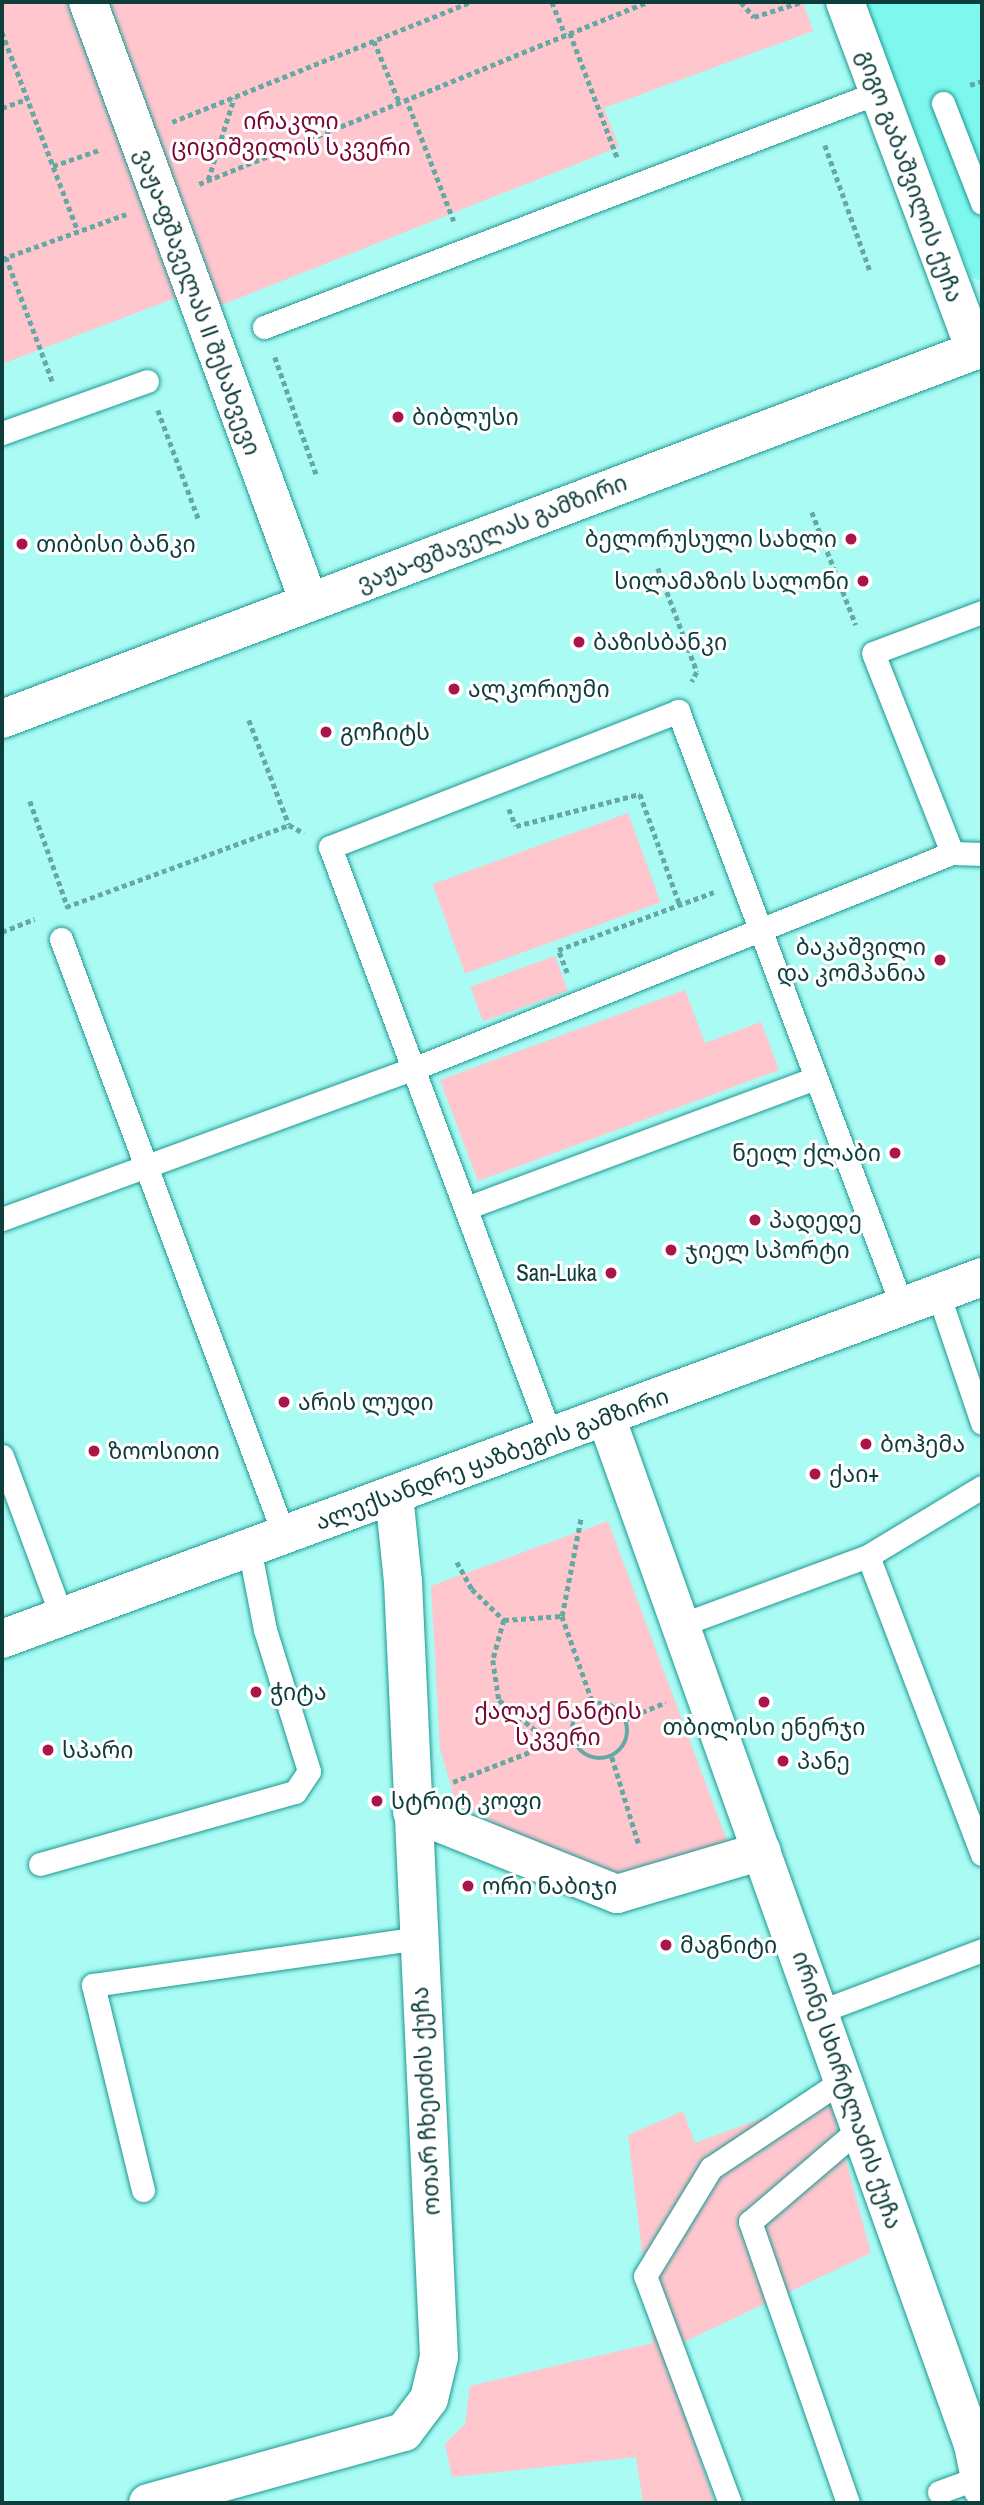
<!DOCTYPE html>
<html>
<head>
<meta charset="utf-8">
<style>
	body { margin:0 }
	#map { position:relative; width:984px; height:2505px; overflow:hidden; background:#a9fbf4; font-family:"Archivo Narrow","Noto Sans Georgian",sans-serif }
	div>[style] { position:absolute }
	.built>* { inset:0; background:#7ef8ef }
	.green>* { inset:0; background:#ffc6ce; transform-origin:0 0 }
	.path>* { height:4.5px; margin-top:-2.25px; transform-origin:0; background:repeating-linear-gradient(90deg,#66a9a4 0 5px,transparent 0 8.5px) }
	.path>.ring { margin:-2.25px; padding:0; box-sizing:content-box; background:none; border:4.5px solid #66a9a4; border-radius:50% }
	.roads { filter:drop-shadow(0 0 2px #1b9891) drop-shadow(0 0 2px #1b9891) }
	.lane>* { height:23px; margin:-11.5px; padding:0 11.5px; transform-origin:11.5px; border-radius:11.5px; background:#fff }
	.street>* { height:38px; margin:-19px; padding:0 19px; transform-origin:19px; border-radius:19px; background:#fff }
	.primary>* { height:38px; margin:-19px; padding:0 19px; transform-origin:19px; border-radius:19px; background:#fff }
	.dots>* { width:19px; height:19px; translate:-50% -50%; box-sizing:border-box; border:4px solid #fff; border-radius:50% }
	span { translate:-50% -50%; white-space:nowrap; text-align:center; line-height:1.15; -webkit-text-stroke:6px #fff; paint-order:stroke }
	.park-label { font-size:23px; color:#790530 }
	.street-label { font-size:23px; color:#0e3e3b }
	.poi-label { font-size:23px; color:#0e3e3b }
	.left { translate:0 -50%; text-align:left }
	.right { translate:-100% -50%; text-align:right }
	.frame { position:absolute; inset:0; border:4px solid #0e3e3b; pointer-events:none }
</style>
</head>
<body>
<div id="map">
	<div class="built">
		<i style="clip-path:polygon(865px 2px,982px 2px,982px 281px,971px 277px)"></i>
	</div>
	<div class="green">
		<i style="clip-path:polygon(2px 2px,68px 2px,178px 297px,2px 364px)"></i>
		<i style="clip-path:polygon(99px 2px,803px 2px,813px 31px,604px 108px,619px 147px,214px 308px)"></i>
		<i style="left:628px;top:813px;width:95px;height:208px;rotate:70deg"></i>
		<i style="left:555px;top:956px;width:37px;height:90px;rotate:70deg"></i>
		<i style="clip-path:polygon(685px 990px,705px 1043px,761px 1022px,779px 1070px,478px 1181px,440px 1080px)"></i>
		<i style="clip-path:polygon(608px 1521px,732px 1854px,626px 1881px,535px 1851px,454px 1797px,440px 1748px,431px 1586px)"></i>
		<i style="clip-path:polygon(828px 2094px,871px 2253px,663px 2352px,715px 2503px,643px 2503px,636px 2457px,452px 2477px,445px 2444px,465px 2424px,470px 2386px,653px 2343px,628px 2135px,683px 2111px,695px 2143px)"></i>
	</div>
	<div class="path">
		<i style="left:552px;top:2px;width:35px;rotate:68deg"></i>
		<i style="left:741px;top:2px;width:20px;rotate:49deg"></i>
		<i style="left:754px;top:17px;width:49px;rotate:-17.7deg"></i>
		<i style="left:2px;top:32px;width:213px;rotate:69.1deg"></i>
		<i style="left:570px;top:33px;width:133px;rotate:69.2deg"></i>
		<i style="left:374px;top:41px;width:65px;rotate:67.4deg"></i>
		<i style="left:970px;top:85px;width:13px;rotate:-18deg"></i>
		<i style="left:406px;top:98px;width:132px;rotate:68.7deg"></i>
		<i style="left:2px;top:108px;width:27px;rotate:-20deg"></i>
		<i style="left:172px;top:122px;width:321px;rotate:-21.9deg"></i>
		<i style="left:825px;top:145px;width:134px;rotate:70.3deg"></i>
		<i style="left:53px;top:166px;width:49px;rotate:-19.2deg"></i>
		<i style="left:208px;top:180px;width:86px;rotate:-72.4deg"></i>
		<i style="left:199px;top:184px;width:484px;rotate:-22.1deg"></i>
		<i style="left:6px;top:257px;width:134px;rotate:69.5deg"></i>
		<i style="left:2px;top:259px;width:132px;rotate:-19.9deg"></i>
		<i style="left:275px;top:357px;width:126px;rotate:70.6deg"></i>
		<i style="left:158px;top:410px;width:117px;rotate:69.6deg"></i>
		<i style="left:812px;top:512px;width:121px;rotate:68.7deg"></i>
		<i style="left:658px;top:568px;width:111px;rotate:69.4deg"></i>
		<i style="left:697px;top:672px;width:11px;rotate:117deg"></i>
		<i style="left:249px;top:720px;width:112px;rotate:69.1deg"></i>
		<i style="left:289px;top:825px;width:17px;rotate:28deg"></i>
		<i style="left:30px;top:801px;width:114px;rotate:70.4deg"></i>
		<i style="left:509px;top:809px;width:18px;rotate:68deg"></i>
		<i style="left:516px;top:826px;width:128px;rotate:-14.5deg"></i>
		<i style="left:640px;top:794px;width:118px;rotate:70.2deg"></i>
		<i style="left:66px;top:907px;width:238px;rotate:-20.2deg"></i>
		<i style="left:2px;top:932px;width:35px;rotate:-22deg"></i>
		<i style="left:567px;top:973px;width:25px;rotate:-111deg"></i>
		<i style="left:558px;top:950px;width:166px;rotate:-20.4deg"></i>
		<i style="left:457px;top:1562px;width:31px;rotate:61deg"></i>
		<i style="left:472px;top:1589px;width:45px;rotate:44.1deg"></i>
		<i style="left:504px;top:1620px;width:58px;rotate:-3.9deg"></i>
		<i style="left:562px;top:1616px;width:101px;rotate:-79.1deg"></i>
		<i style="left:562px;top:1616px;width:92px;rotate:70.4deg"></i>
		<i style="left:504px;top:1620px;width:41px;rotate:105.4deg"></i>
		<i style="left:493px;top:1660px;width:40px;rotate:81.5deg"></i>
		<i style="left:499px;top:1700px;width:69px;rotate:39.7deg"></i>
		<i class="ring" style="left:572px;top:1703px;width:51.5px;height:51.5px"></i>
		<i style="left:626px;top:1719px;width:43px;rotate:-23deg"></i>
		<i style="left:612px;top:1757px;width:92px;rotate:72.9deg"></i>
		<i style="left:453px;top:1782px;width:129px;rotate:-21.4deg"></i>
	</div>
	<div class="roads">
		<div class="lane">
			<i style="left:943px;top:103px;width:107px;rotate:68.7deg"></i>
			<i style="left:264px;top:327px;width:658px;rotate:-20.91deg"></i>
			<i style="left:2px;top:433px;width:154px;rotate:-19.7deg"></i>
			<i style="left:982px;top:612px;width:116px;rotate:159.4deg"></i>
			<i style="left:873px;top:653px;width:215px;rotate:68.4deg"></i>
			<i style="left:952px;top:853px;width:30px;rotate:2deg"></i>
			<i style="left:61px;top:939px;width:636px;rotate:69.49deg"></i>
			<i style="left:466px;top:1208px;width:372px;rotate:-20.4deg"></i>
			<i style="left:2px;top:1219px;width:438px;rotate:-20.1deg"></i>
			<i style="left:413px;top:1069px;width:581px;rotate:-21.84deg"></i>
			<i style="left:938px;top:1293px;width:137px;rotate:71.3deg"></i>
			<i style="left:551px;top:1437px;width:630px;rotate:-110.53deg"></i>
			<i style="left:330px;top:847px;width:374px;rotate:-21.3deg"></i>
			<i style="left:678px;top:711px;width:636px;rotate:69.37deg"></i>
			<i style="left:2px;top:1456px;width:172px;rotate:69.6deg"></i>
			<i style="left:868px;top:1556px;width:319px;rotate:69.1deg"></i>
			<i style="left:683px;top:1624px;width:197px;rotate:-20.2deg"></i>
			<i style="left:868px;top:1556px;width:133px;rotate:-31.2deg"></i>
			<i style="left:40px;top:1864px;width:265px;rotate:-15.8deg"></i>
			<i style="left:295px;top:1792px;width:25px;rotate:-56deg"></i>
			<i style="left:309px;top:1771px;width:148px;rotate:-107.3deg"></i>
			<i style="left:265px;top:1630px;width:85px;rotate:-100.9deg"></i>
			<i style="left:819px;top:2012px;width:174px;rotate:-20.8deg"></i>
			<i style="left:143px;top:2190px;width:211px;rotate:-103.7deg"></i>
			<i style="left:93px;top:1985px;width:328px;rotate:-8.2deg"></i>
			<i style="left:939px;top:2492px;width:44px;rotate:-20.1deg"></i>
			<i style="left:730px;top:2503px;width:242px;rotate:-110.5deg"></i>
			<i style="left:645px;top:2276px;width:127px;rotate:-58.6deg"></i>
			<i style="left:711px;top:2168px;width:159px;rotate:-33.7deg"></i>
			<i style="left:848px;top:2503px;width:298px;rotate:-109.2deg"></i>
			<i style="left:750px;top:2222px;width:145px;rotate:-40.5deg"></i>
		</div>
		<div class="street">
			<i style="left:88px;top:2px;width:639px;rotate:69.78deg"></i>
			<i style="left:845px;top:2px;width:371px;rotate:69.5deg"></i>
			<i style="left:606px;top:1417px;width:1092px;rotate:70.35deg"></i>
			<i style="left:973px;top:2445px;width:44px;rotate:78.2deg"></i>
			<i style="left:412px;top:1812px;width:221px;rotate:21.8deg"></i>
			<i style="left:617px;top:1894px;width:151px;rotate:-16.5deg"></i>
			<i style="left:148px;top:2503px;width:266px;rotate:-15.5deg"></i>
			<i style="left:404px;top:2432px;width:41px;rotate:-52.9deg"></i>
			<i style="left:429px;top:2399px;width:43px;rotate:-76.6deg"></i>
			<i style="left:439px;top:2357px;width:776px;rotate:-92.66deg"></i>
			<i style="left:403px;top:1582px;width:87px;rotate:-95.9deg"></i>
		</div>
		<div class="primary">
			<i style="left:2px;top:719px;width:1048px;rotate:-20.74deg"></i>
			<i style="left:2px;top:1639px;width:1045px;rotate:-20.27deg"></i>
		</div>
	</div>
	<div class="dots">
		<i style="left:398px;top:417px;background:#aa1649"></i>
		<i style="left:851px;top:539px;background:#aa1649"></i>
		<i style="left:22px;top:544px;background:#aa1649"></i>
		<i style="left:863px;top:581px;background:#aa1649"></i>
		<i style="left:579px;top:642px;background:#aa1649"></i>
		<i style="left:454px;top:689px;background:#aa1649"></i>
		<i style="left:326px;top:732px;background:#aa1649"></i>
		<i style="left:940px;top:960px;background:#aa1649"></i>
		<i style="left:895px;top:1153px;background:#aa1649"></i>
		<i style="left:755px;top:1220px;background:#aa1649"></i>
		<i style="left:671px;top:1250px;background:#aa1649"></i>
		<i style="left:611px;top:1273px;background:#aa1649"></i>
		<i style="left:284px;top:1402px;background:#aa1649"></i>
		<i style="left:866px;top:1444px;background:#aa1649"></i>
		<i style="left:94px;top:1451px;background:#aa1649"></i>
		<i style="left:815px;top:1474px;background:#aa1649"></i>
		<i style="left:256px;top:1692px;background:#aa1649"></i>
		<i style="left:764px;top:1702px;background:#aa1649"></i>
		<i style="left:48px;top:1750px;background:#aa1649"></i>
		<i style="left:783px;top:1761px;background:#aa1649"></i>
		<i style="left:377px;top:1801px;background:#aa1649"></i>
		<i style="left:468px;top:1886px;background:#aa1649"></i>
		<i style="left:666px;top:1945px;background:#aa1649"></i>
	</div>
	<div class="park-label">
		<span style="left:291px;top:134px">ირაკლი<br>ციციშვილის სკვერი</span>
		<span style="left:558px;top:1724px">ქალაქ ნანტის<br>სკვერი</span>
	</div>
	<div class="street-label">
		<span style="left:910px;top:176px;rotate:70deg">გიგო გაბაშვილის ქუჩა</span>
		<span style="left:198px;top:302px;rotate:70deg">ვაჟა-ფშაველას II შესახვევი</span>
		<span style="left:492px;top:533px;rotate:-21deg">ვაჟა-ფშაველას გამზირი</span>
		<span style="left:492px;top:1459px;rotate:-20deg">ალექსანდრე ყაზბეგის გამზირი</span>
		<span style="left:847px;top:2090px;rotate:71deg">ირინე სხირტლაძის ქუჩა</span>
		<span style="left:426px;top:2101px;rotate:-93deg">ოთარ ჩხეიძის ქუჩა</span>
	</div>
	<div class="poi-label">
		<span class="left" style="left:412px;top:417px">ბიბლუსი</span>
		<span class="right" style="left:837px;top:539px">ბელორუსული სახლი</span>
		<span class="left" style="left:36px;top:544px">თიბისი ბანკი</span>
		<span class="right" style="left:849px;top:581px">სილამაზის სალონი</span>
		<span class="left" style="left:593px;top:642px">ბაზისბანკი</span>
		<span class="left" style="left:468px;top:689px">ალკორიუმი</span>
		<span class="left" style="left:340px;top:732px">გოჩიტს</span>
		<span class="right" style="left:926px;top:960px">ბაკაშვილი<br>და კომპანია</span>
		<span class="right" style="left:881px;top:1153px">ნეილ ქლაბი</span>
		<span class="left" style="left:769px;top:1220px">პადედე</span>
		<span class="left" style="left:685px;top:1250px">ჯიელ სპორტი</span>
		<span class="right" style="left:597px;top:1273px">San-Luka</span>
		<span class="left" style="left:298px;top:1402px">არის ლუდი</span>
		<span class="left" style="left:880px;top:1444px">ბოჰემა</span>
		<span class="left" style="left:108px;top:1451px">ზოოსითი</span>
		<span class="left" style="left:829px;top:1474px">ქაი+</span>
		<span class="left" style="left:270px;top:1692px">ჭიტა</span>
		<span style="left:764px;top:1727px">თბილისი ენერჯი</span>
		<span class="left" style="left:62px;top:1750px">სპარი</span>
		<span class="left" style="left:797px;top:1761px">პანე</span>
		<span class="left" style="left:391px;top:1801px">სტრიტ კოფი</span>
		<span class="left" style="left:482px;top:1886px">ორი ნაბიჯი</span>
		<span class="left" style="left:680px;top:1945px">მაგნიტი</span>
	</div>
	<div class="frame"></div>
</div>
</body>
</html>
